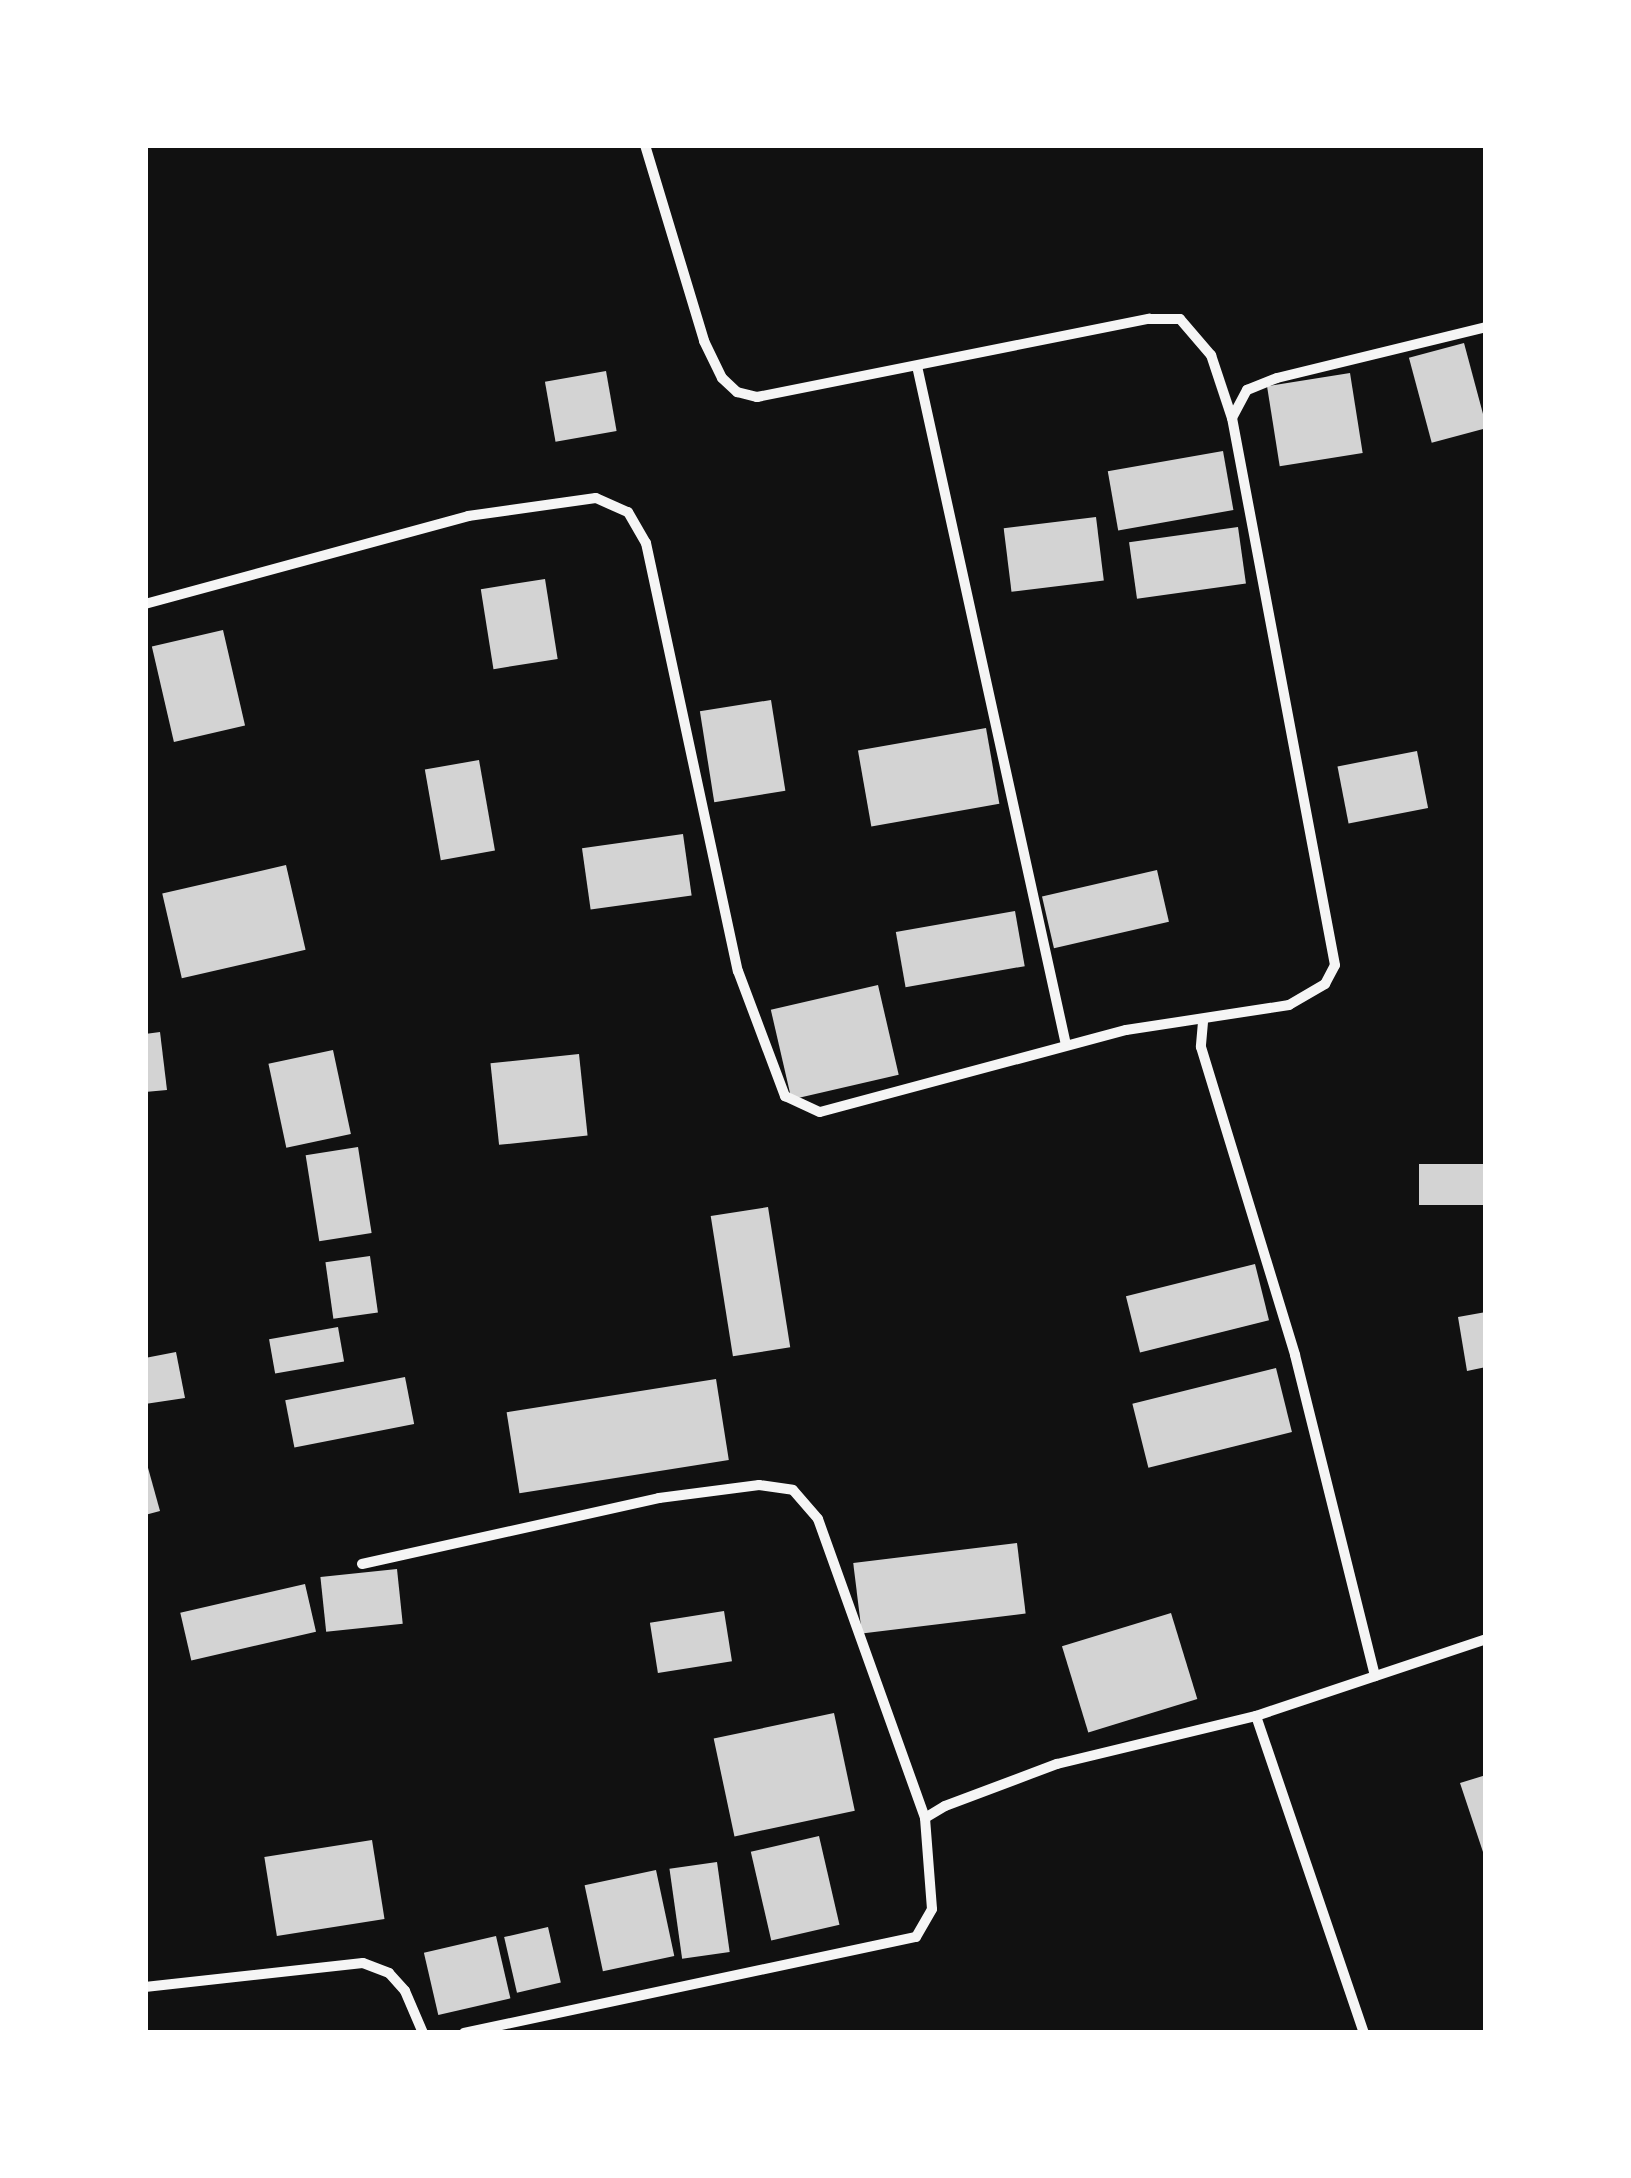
<!DOCTYPE html>
<html>
<head>
<meta charset="utf-8">
<style>
	body { margin:0 }
	#map { position:relative; width:1631px; height:2178px; overflow:hidden; background:#111; font-family:"Times New Roman",serif }
	div>[style] { position:absolute }
	.building>* { inset:0; background:#d3d3d3; transform-origin:0 0 }
	.minor>* { height:10px; margin:-5px; padding:0 5px; transform-origin:5px; border-radius:5px; background:#f5f5f5 }
	span { translate:-50% -50%; white-space:nowrap; text-align:center; line-height:1.15; -webkit-text-stroke:8px #fff; paint-order:stroke }
	.frame { position:absolute; inset:0; border:148px solid #fff; pointer-events:none }
</style>
</head>
<body>
<div id="map">
	<div class="building">
		<i style="left:1464px;top:343px;width:88px;height:57px;rotate:75deg"></i>
		<i style="left:606px;top:371px;width:61px;height:62px;rotate:80deg"></i>
		<i style="left:1350px;top:373px;width:81px;height:84px;rotate:81deg"></i>
		<i style="left:1223px;top:451px;width:60px;height:117px;rotate:80deg"></i>
		<i style="left:1096px;top:517px;width:64px;height:93px;rotate:83deg"></i>
		<i style="left:1238px;top:527px;width:57px;height:110px;rotate:82deg"></i>
		<i style="left:545px;top:579px;width:81px;height:65px;rotate:81deg"></i>
		<i style="left:223px;top:630px;width:98px;height:73px;rotate:77deg"></i>
		<i style="left:771px;top:700px;width:92px;height:72px;rotate:81deg"></i>
		<i style="left:986px;top:728px;width:77px;height:130px;rotate:80deg"></i>
		<i style="left:1417px;top:751px;width:58px;height:81px;rotate:79deg"></i>
		<i style="left:479px;top:760px;width:92px;height:55px;rotate:80deg"></i>
		<i style="left:683px;top:834px;width:62px;height:102px;rotate:82deg"></i>
		<i style="left:286px;top:865px;width:87px;height:127px;rotate:77deg"></i>
		<i style="left:1157px;top:870px;width:53px;height:118px;rotate:77deg"></i>
		<i style="left:1015px;top:911px;width:56px;height:121px;rotate:80deg"></i>
		<i style="left:878px;top:985px;width:92px;height:110px;rotate:77deg"></i>
		<i style="clip-path:polygon(160px 1032px,167px 1090px,145px 1092px,145px 1034px)"></i>
		<i style="left:333px;top:1050px;width:86px;height:66px;rotate:78deg"></i>
		<i style="left:579px;top:1054px;width:82px;height:89px;rotate:84deg"></i>
		<i style="left:358px;top:1147px;width:87px;height:53px;rotate:81deg"></i>
		<i style="left:1486px;top:1164px;width:41px;height:67px;rotate:90deg"></i>
		<i style="left:768px;top:1207px;width:142px;height:58px;rotate:81deg"></i>
		<i style="left:370px;top:1256px;width:57px;height:45px;rotate:82deg"></i>
		<i style="left:1255px;top:1264px;width:58px;height:133px;rotate:76deg"></i>
		<i style="clip-path:polygon(1486px 1312px,1486px 1367px,1467px 1371px,1458px 1317px)"></i>
		<i style="left:338px;top:1327px;width:35px;height:70px;rotate:80deg"></i>
		<i style="clip-path:polygon(176px 1352px,185px 1398px,145px 1404px,145px 1358px)"></i>
		<i style="left:1276px;top:1368px;width:66px;height:148px;rotate:76deg"></i>
		<i style="left:405px;top:1377px;width:48px;height:122px;rotate:79deg"></i>
		<i style="left:716px;top:1379px;width:82px;height:212px;rotate:81deg"></i>
		<i style="clip-path:polygon(145px 1457px,160px 1511px,145px 1515px)"></i>
		<i style="left:1017px;top:1543px;width:71px;height:165px;rotate:83deg"></i>
		<i style="left:397px;top:1569px;width:55px;height:77px;rotate:84deg"></i>
		<i style="left:305px;top:1584px;width:49px;height:128px;rotate:77deg"></i>
		<i style="left:724px;top:1611px;width:51px;height:75px;rotate:81deg"></i>
		<i style="left:1171px;top:1613px;width:90px;height:114px;rotate:73deg"></i>
		<i style="left:834px;top:1713px;width:100px;height:123px;rotate:78deg"></i>
		<i style="clip-path:polygon(1486px 1775px,1486px 1858px,1485px 1858px,1460px 1783px)"></i>
		<i style="left:819px;top:1836px;width:91px;height:70px;rotate:77deg"></i>
		<i style="left:372px;top:1840px;width:80px;height:109px;rotate:81deg"></i>
		<i style="left:717px;top:1862px;width:91px;height:48px;rotate:82deg"></i>
		<i style="left:656px;top:1870px;width:88px;height:73px;rotate:78deg"></i>
		<i style="left:548px;top:1927px;width:57px;height:45px;rotate:77deg"></i>
		<i style="left:496px;top:1936px;width:64px;height:74px;rotate:77deg"></i>
	</div>
	<div class="minor">
		<i style="left:645px;top:145px;width:205px;rotate:73.2deg"></i>
		<i style="left:704px;top:341px;width:41px;rotate:64.1deg"></i>
		<i style="left:722px;top:378px;width:21px;rotate:43deg"></i>
		<i style="left:737px;top:392px;width:21px;rotate:14deg"></i>
		<i style="left:757px;top:397px;width:400px;rotate:-11.3deg"></i>
		<i style="left:1149px;top:319px;width:31px"></i>
		<i style="left:1180px;top:319px;width:48px;rotate:49.3deg"></i>
		<i style="left:1211px;top:355px;width:66px;rotate:71.6deg"></i>
		<i style="left:917px;top:366px;width:695px;rotate:77.62deg"></i>
		<i style="left:145px;top:604px;width:335px;rotate:-15.2deg"></i>
		<i style="left:468px;top:516px;width:129px;rotate:-8deg"></i>
		<i style="left:596px;top:498px;width:35px;rotate:24deg"></i>
		<i style="left:628px;top:512px;width:36px;rotate:60deg"></i>
		<i style="left:646px;top:543px;width:438px;rotate:77.9deg"></i>
		<i style="left:738px;top:971px;width:134px;rotate:69.4deg"></i>
		<i style="left:785px;top:1096px;width:38px;rotate:25deg"></i>
		<i style="left:820px;top:1112px;width:317px;rotate:-15deg"></i>
		<i style="left:1126px;top:1030px;width:165px;rotate:-8.7deg"></i>
		<i style="left:1289px;top:1005px;width:42px;rotate:-30.3deg"></i>
		<i style="left:1325px;top:984px;width:21px;rotate:-62deg"></i>
		<i style="left:1335px;top:965px;width:557px;rotate:-100.66deg"></i>
		<i style="left:1232px;top:418px;width:32px;rotate:-62deg"></i>
		<i style="left:1247px;top:390px;width:32px;rotate:-22deg"></i>
		<i style="left:1277px;top:378px;width:215px;rotate:-13.7deg"></i>
		<i style="left:1203px;top:1022px;width:25px;rotate:95deg"></i>
		<i style="left:1201px;top:1047px;width:322px;rotate:73deg"></i>
		<i style="left:1295px;top:1355px;width:331px;rotate:76deg"></i>
		<i style="left:362px;top:1564px;width:304px;rotate:-12.5deg"></i>
		<i style="left:659px;top:1498px;width:101px;rotate:-7.4deg"></i>
		<i style="left:759px;top:1485px;width:34px;rotate:8deg"></i>
		<i style="left:793px;top:1490px;width:38px;rotate:49deg"></i>
		<i style="left:818px;top:1519px;width:318px;rotate:70.3deg"></i>
		<i style="left:1256px;top:1716px;width:335px;rotate:71.2deg"></i>
		<i style="left:145px;top:1987px;width:219px;rotate:-6.3deg"></i>
		<i style="left:363px;top:1963px;width:28px;rotate:21deg"></i>
		<i style="left:389px;top:1973px;width:24px;rotate:48deg"></i>
		<i style="left:405px;top:1991px;width:46px;rotate:66.8deg"></i>
		<i style="left:464px;top:2033px;width:462px;rotate:-12deg"></i>
		<i style="left:916px;top:1937px;width:32px;rotate:-60deg"></i>
		<i style="left:932px;top:1909px;width:91px;rotate:-94.4deg"></i>
		<i style="left:925px;top:1818px;width:23px;rotate:-31deg"></i>
		<i style="left:945px;top:1806px;width:120px;rotate:-20.6deg"></i>
		<i style="left:1057px;top:1764px;width:205px;rotate:-13.6deg"></i>
		<i style="left:1256px;top:1716px;width:243px;rotate:-18.5deg"></i>
	</div>
	<div class="frame"></div>
</div>
</body>
</html>
